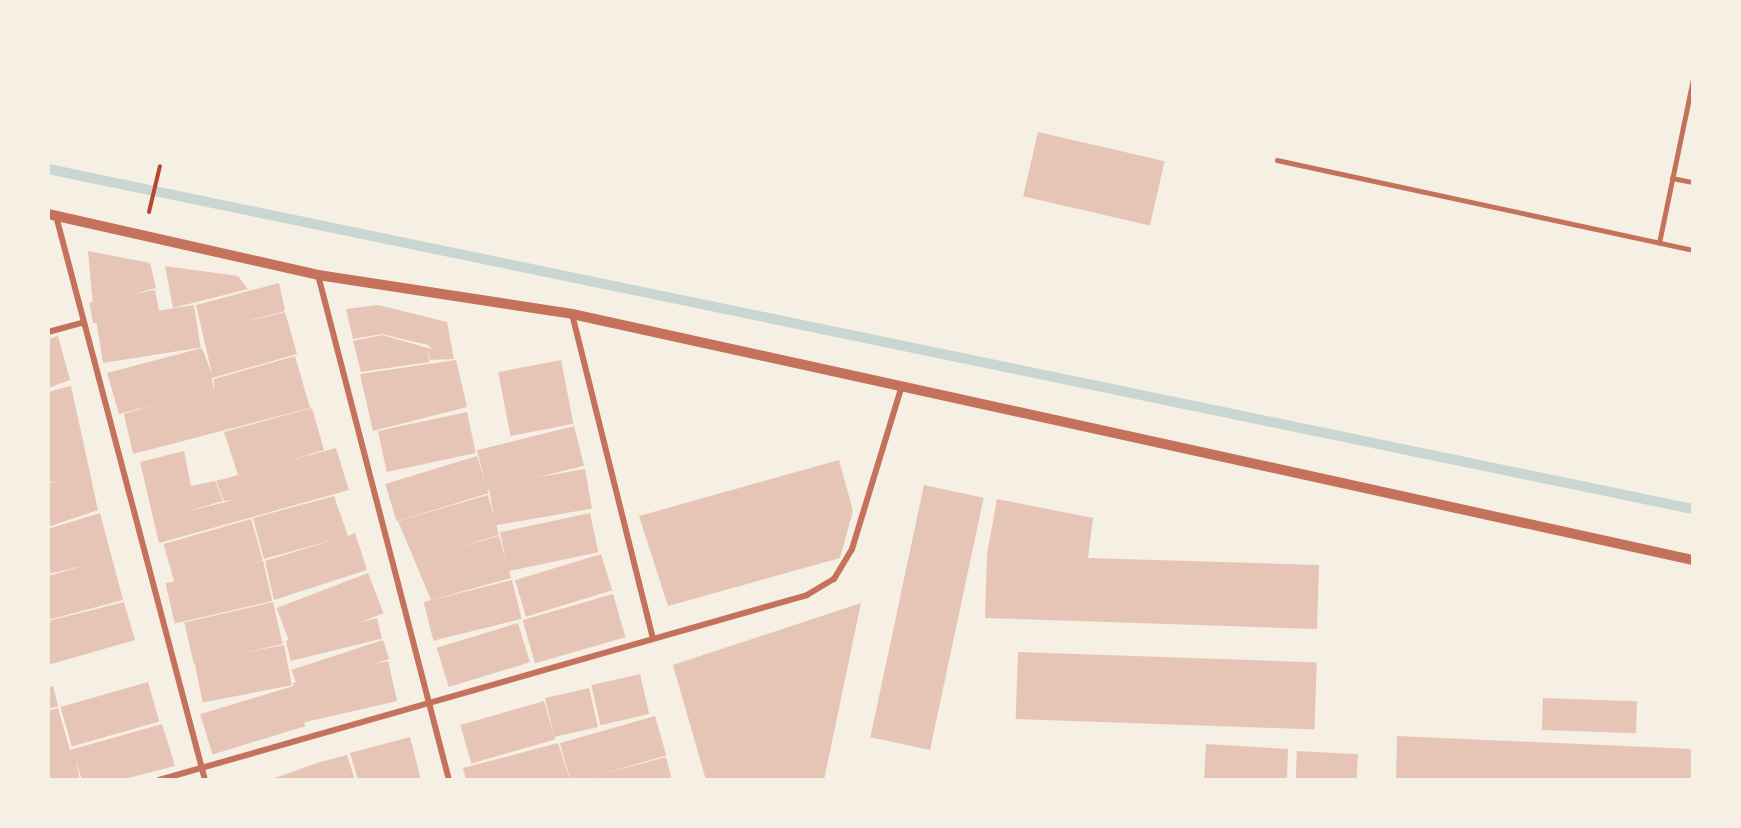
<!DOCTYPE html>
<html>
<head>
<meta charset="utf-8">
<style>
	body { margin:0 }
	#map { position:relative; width:1741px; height:828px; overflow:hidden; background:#f6efe4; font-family:"PT Sans",sans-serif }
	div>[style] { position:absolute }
	.stream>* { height:10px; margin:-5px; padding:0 5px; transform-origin:5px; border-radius:5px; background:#c9d6d2 }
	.building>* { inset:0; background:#e6c5b7; transform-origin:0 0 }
	.path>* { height:4px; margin:-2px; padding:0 2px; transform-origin:2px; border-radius:2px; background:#b5482f }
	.service>* { height:4.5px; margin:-2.25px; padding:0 2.25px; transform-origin:2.25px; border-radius:2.25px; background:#c5725c }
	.minor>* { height:6px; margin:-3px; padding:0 3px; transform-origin:3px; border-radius:3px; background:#c5725c }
	.tertiary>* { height:10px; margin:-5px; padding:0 5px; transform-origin:5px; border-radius:5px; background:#c5725c }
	span { translate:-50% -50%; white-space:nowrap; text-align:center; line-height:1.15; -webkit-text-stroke:6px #f6efe4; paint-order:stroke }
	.frame { position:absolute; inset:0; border:50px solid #f6efe4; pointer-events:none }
</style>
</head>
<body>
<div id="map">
	<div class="stream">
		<i style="left:48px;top:169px;width:1680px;rotate:11.68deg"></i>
	</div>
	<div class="building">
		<i style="left:1038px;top:132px;width:130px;height:66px;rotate:13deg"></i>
		<i style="clip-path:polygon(88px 251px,150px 263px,156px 288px,93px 305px)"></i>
		<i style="clip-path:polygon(165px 266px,238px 276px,248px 289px,173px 308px)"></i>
		<i style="clip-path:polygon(279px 283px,285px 311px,243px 322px,285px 312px,297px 354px,212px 378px,214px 391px,214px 379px,295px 356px,310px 408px,133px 454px,124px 414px,153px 405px,119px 414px,107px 373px,202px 348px,212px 374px,196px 305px)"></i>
		<i style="left:155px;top:290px;width:21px;height:67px;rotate:79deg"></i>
		<i style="left:194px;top:305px;width:43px;height:99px;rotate:81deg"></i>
		<i style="clip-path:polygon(378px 305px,447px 322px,454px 359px,430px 360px,428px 348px,433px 349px,428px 345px,382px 334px,353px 339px,346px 309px)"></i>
		<i style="clip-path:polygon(382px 335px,428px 348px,429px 362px,361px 372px,353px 341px)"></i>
		<i style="clip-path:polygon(58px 336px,70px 380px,48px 388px,48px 339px)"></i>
		<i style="clip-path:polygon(456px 360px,467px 407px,373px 431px,360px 374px)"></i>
		<i style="left:561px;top:360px;width:65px;height:64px;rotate:79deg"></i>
		<i style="clip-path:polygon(71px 386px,98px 510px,48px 527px,48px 484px,61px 480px,48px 483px,48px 392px)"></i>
		<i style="clip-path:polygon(312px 408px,324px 450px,288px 461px,336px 448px,349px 490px,159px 543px,140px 462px,184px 451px,191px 486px,215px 481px,223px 501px,184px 512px,234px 500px,224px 501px,216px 481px,238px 475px,224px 432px)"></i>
		<i style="left:467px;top:412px;width:42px;height:91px;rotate:78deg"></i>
		<i style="left:574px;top:426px;width:41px;height:100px;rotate:76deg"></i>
		<i style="left:477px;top:456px;width:39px;height:96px;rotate:73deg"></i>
		<i style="clip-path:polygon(839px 460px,853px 511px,840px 558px,668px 606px,639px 516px)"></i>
		<i style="left:585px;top:469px;width:40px;height:98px;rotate:80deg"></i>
		<i style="left:924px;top:485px;width:61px;height:258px;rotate:12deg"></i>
		<i style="clip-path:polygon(488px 495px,499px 535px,456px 548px,499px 536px,511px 578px,431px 600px,398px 521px)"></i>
		<i style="clip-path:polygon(334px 496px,348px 536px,355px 533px,367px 570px,274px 600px,265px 561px,336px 539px,264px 559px,253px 518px)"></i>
		<i style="clip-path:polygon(997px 499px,1093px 518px,1088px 558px,1319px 565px,1317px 629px,985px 618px,987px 554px)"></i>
		<i style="clip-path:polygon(100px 513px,123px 600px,48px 620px,48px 576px,86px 565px,48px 574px,48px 529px)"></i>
		<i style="left:590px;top:513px;width:40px;height:92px;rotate:78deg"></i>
		<i style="left:251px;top:519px;width:43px;height:91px;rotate:74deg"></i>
		<i style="left:601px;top:554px;width:38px;height:90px;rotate:73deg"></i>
		<i style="left:263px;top:561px;width:41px;height:100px;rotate:77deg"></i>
		<i style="left:368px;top:573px;width:43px;height:98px;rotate:69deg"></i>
		<i style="left:512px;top:580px;width:40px;height:91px;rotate:76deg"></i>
		<i style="left:613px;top:594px;width:45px;height:94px;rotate:74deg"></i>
		<i style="clip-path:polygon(124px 602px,135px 640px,48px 665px,48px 621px)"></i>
		<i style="left:273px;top:602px;width:43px;height:91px;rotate:77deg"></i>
		<i style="clip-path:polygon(861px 603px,824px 780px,706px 780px,673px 665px)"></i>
		<i style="left:377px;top:618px;width:21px;height:94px;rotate:76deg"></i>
		<i style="left:518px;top:623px;width:41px;height:85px;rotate:73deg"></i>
		<i style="left:383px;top:640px;width:20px;height:96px;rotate:72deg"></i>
		<i style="left:284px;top:645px;width:41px;height:91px;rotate:79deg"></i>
		<i style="left:1018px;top:652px;width:299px;height:67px;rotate:2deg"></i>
		<i style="left:388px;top:661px;width:41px;height:98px;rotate:77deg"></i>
		<i style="left:640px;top:674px;width:41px;height:50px;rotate:77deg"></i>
		<i style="left:148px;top:682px;width:41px;height:91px;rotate:74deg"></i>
		<i style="clip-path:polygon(53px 686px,58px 706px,48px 709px,48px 687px)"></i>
		<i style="left:293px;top:686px;width:42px;height:97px;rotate:73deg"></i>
		<i style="left:589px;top:688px;width:40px;height:45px;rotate:77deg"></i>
		<i style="left:1543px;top:698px;width:94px;height:32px;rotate:2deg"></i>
		<i style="left:544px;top:701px;width:40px;height:87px;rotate:74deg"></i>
		<i style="clip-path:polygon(58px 708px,70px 750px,162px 724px,175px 766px,120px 780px,82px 780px,76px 761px,80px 780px,48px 780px,48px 711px)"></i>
		<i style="left:655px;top:716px;width:41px;height:99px;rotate:74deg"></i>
		<i style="clip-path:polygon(1397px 736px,1693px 749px,1693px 780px,1396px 780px)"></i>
		<i style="clip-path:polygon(410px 737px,421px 780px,358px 780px,350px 753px)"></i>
		<i style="clip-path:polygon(558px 743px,570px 780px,466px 780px,463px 768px)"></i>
		<i style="clip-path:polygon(1206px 744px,1288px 749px,1287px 780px,1204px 780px)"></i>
		<i style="left:1297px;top:751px;width:61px;height:29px;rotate:3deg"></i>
		<i style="clip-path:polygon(347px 755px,355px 780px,269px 780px,320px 762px)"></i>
		<i style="clip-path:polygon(666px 757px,672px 780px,583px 780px,583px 779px)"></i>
	</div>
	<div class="path">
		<i style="left:149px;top:212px;width:47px;rotate:-76.6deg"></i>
	</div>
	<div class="service">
		<i style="left:1277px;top:160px;width:426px;rotate:12.2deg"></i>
		<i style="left:1672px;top:178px;width:21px;rotate:11deg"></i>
		<i style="left:1659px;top:243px;width:167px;rotate:-78.3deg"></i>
	</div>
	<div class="minor">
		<i style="left:56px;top:216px;width:583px;rotate:75.2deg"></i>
		<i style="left:318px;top:275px;width:522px;rotate:75.46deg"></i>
		<i style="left:572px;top:314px;width:334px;rotate:76deg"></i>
		<i style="left:48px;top:332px;width:35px;rotate:-15deg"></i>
		<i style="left:159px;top:780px;width:674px;rotate:-15.93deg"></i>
		<i style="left:807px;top:595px;width:31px;rotate:-31deg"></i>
		<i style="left:834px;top:579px;width:35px;rotate:-59deg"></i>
		<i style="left:852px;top:549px;width:171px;rotate:-73deg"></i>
	</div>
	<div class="tertiary">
		<i style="left:48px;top:214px;width:277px;rotate:12.7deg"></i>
		<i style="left:318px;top:275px;width:257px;rotate:8.7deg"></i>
		<i style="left:572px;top:314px;width:1148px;rotate:12.38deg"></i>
	</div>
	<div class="frame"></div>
</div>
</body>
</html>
